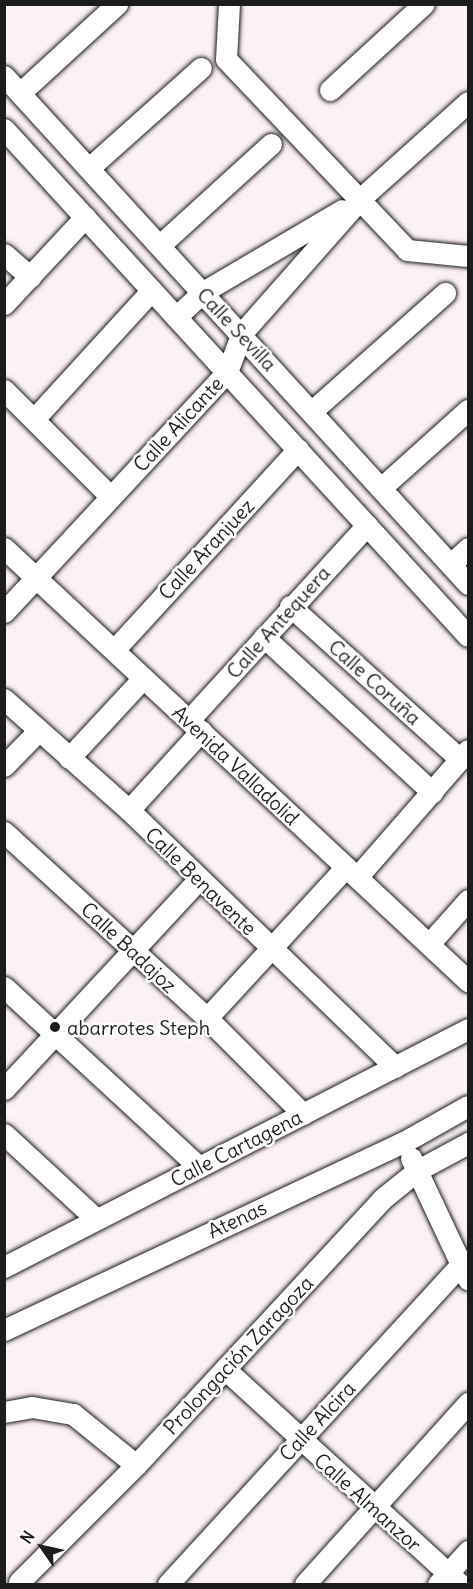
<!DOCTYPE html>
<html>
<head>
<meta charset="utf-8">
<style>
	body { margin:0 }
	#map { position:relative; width:473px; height:1589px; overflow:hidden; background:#fcf1f6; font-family:Delius,sans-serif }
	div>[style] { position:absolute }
	.roads { filter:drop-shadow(0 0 2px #1c1c1c) drop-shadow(0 0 2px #1c1c1c) }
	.minor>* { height:21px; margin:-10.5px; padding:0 10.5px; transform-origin:10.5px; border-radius:10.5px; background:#fff }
	.dots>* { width:16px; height:16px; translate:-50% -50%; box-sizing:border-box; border:3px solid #fff; border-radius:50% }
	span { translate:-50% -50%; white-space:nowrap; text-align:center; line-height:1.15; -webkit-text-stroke:5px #fff; paint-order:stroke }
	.street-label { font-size:20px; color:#1c1c1c }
	.poi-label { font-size:20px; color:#1c1c1c }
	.left { translate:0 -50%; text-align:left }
	.frame { position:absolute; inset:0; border:6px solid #1c1c1c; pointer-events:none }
	.north { position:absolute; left:12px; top:1517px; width:60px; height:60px; -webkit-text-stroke:4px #fff; paint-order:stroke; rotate:304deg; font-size:16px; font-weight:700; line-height:24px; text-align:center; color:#1c1c1c }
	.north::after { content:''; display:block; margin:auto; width:21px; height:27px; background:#1c1c1c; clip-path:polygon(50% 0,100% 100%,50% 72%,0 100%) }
</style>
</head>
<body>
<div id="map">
	<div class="roads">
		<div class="minor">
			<i style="left:229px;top:4px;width:55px;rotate:93.1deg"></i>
			<i style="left:226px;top:59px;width:263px;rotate:46.5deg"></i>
			<i style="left:407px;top:250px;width:61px;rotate:5.6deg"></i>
			<i style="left:4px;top:76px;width:688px;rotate:47.59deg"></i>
			<i style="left:330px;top:90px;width:127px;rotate:-42.5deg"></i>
			<i style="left:20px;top:93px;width:132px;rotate:-42.5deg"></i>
			<i style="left:4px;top:129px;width:687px;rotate:47.54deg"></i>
			<i style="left:89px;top:168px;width:150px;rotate:-41.8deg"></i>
			<i style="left:160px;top:245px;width:150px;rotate:-42.3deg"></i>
			<i style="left:4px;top:254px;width:35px;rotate:41deg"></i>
			<i style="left:4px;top:304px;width:119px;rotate:-47deg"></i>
			<i style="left:176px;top:317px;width:37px;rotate:-43deg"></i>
			<i style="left:203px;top:292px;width:161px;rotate:-30.5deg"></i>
			<i style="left:4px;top:390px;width:150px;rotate:45deg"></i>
			<i style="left:312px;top:411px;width:178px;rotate:-41.6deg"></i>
			<i style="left:35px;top:418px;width:173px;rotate:-47.6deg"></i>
			<i style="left:381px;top:488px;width:117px;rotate:-41.9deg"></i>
			<i style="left:4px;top:548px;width:635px;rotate:43.02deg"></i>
			<i style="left:451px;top:564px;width:23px;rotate:-43deg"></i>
			<i style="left:290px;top:606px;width:229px;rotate:42deg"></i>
			<i style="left:4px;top:612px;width:328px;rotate:-47.1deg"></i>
			<i style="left:227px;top:372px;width:42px;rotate:-69deg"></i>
			<i style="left:242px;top:333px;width:179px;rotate:-48.6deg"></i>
			<i style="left:360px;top:199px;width:145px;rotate:-41.9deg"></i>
			<i style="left:264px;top:637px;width:229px;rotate:42.7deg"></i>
			<i style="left:115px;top:649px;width:271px;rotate:-47.5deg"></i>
			<i style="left:4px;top:699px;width:167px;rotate:41.6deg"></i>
			<i style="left:129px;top:810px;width:370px;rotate:44deg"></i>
			<i style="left:189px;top:720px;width:264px;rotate:-47.6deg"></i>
			<i style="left:69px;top:758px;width:109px;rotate:-47.2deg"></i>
			<i style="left:4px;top:766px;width:50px;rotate:-45.8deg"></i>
			<i style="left:129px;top:810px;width:107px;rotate:-47.7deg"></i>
			<i style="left:4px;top:832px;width:275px;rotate:42.5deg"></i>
			<i style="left:207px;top:1018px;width:136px;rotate:45deg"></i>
			<i style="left:358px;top:876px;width:167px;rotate:-48.9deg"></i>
			<i style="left:429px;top:944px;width:59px;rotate:-48.4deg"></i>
			<i style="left:4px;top:987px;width:265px;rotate:42.7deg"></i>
			<i style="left:207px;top:1018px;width:205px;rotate:-47.4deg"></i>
			<i style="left:4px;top:1089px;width:285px;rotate:-47.1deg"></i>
			<i style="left:4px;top:1134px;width:125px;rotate:42.7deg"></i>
			<i style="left:411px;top:1158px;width:134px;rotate:64.8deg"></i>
			<i style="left:4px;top:1267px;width:521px;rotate:-27.15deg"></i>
			<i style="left:4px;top:1330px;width:442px;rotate:-25.2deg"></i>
			<i style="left:404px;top:1142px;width:73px;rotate:-29.4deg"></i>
			<i style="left:225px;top:1369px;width:319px;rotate:42.5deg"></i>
			<i style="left:4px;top:1412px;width:28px;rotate:-10deg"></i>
			<i style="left:32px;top:1407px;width:42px;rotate:9.7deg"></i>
			<i style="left:73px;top:1414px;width:81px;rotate:39deg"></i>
			<i style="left:19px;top:1582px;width:165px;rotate:-45deg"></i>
			<i style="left:136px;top:1465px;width:362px;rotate:-47.2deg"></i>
			<i style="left:382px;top:1199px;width:46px;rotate:-38.9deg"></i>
			<i style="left:418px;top:1170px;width:57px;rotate:-28.4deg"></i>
			<i style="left:168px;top:1584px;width:432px;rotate:-47.5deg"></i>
			<i style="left:460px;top:1265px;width:9px;rotate:-32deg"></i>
			<i style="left:305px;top:1584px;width:244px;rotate:-48deg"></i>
			<i style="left:438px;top:1584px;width:45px;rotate:-47.7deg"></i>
		</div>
	</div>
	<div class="dots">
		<i style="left:55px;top:1027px;background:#1c1c1c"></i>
	</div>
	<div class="street-label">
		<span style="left:237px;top:329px;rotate:47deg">Calle Sevilla</span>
		<span style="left:178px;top:424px;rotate:-47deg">Calle Alicante</span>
		<span style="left:206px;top:549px;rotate:-47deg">Calle Aranjuez</span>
		<span style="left:278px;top:622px;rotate:-48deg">Calle Antequera</span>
		<span style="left:375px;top:682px;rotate:42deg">Calle Coruña</span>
		<span style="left:236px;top:765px;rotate:43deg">Avenida Valladolid</span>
		<span style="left:201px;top:881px;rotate:44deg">Calle Benavente</span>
		<span style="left:129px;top:947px;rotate:43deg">Calle Badajoz</span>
		<span style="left:236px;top:1148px;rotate:-27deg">Calle Cartagena</span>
		<span style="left:237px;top:1219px;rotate:-25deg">Atenas</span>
		<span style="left:238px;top:1355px;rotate:-47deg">Prolongación Zaragoza</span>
		<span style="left:317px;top:1421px;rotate:-47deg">Calle Alcira</span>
		<span style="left:368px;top:1502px;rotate:42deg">Calle Almanzor</span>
	</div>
	<div class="poi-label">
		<span class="left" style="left:67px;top:1027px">abarrotes Steph</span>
	</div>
	<div class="frame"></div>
	<div class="north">N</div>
</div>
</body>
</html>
